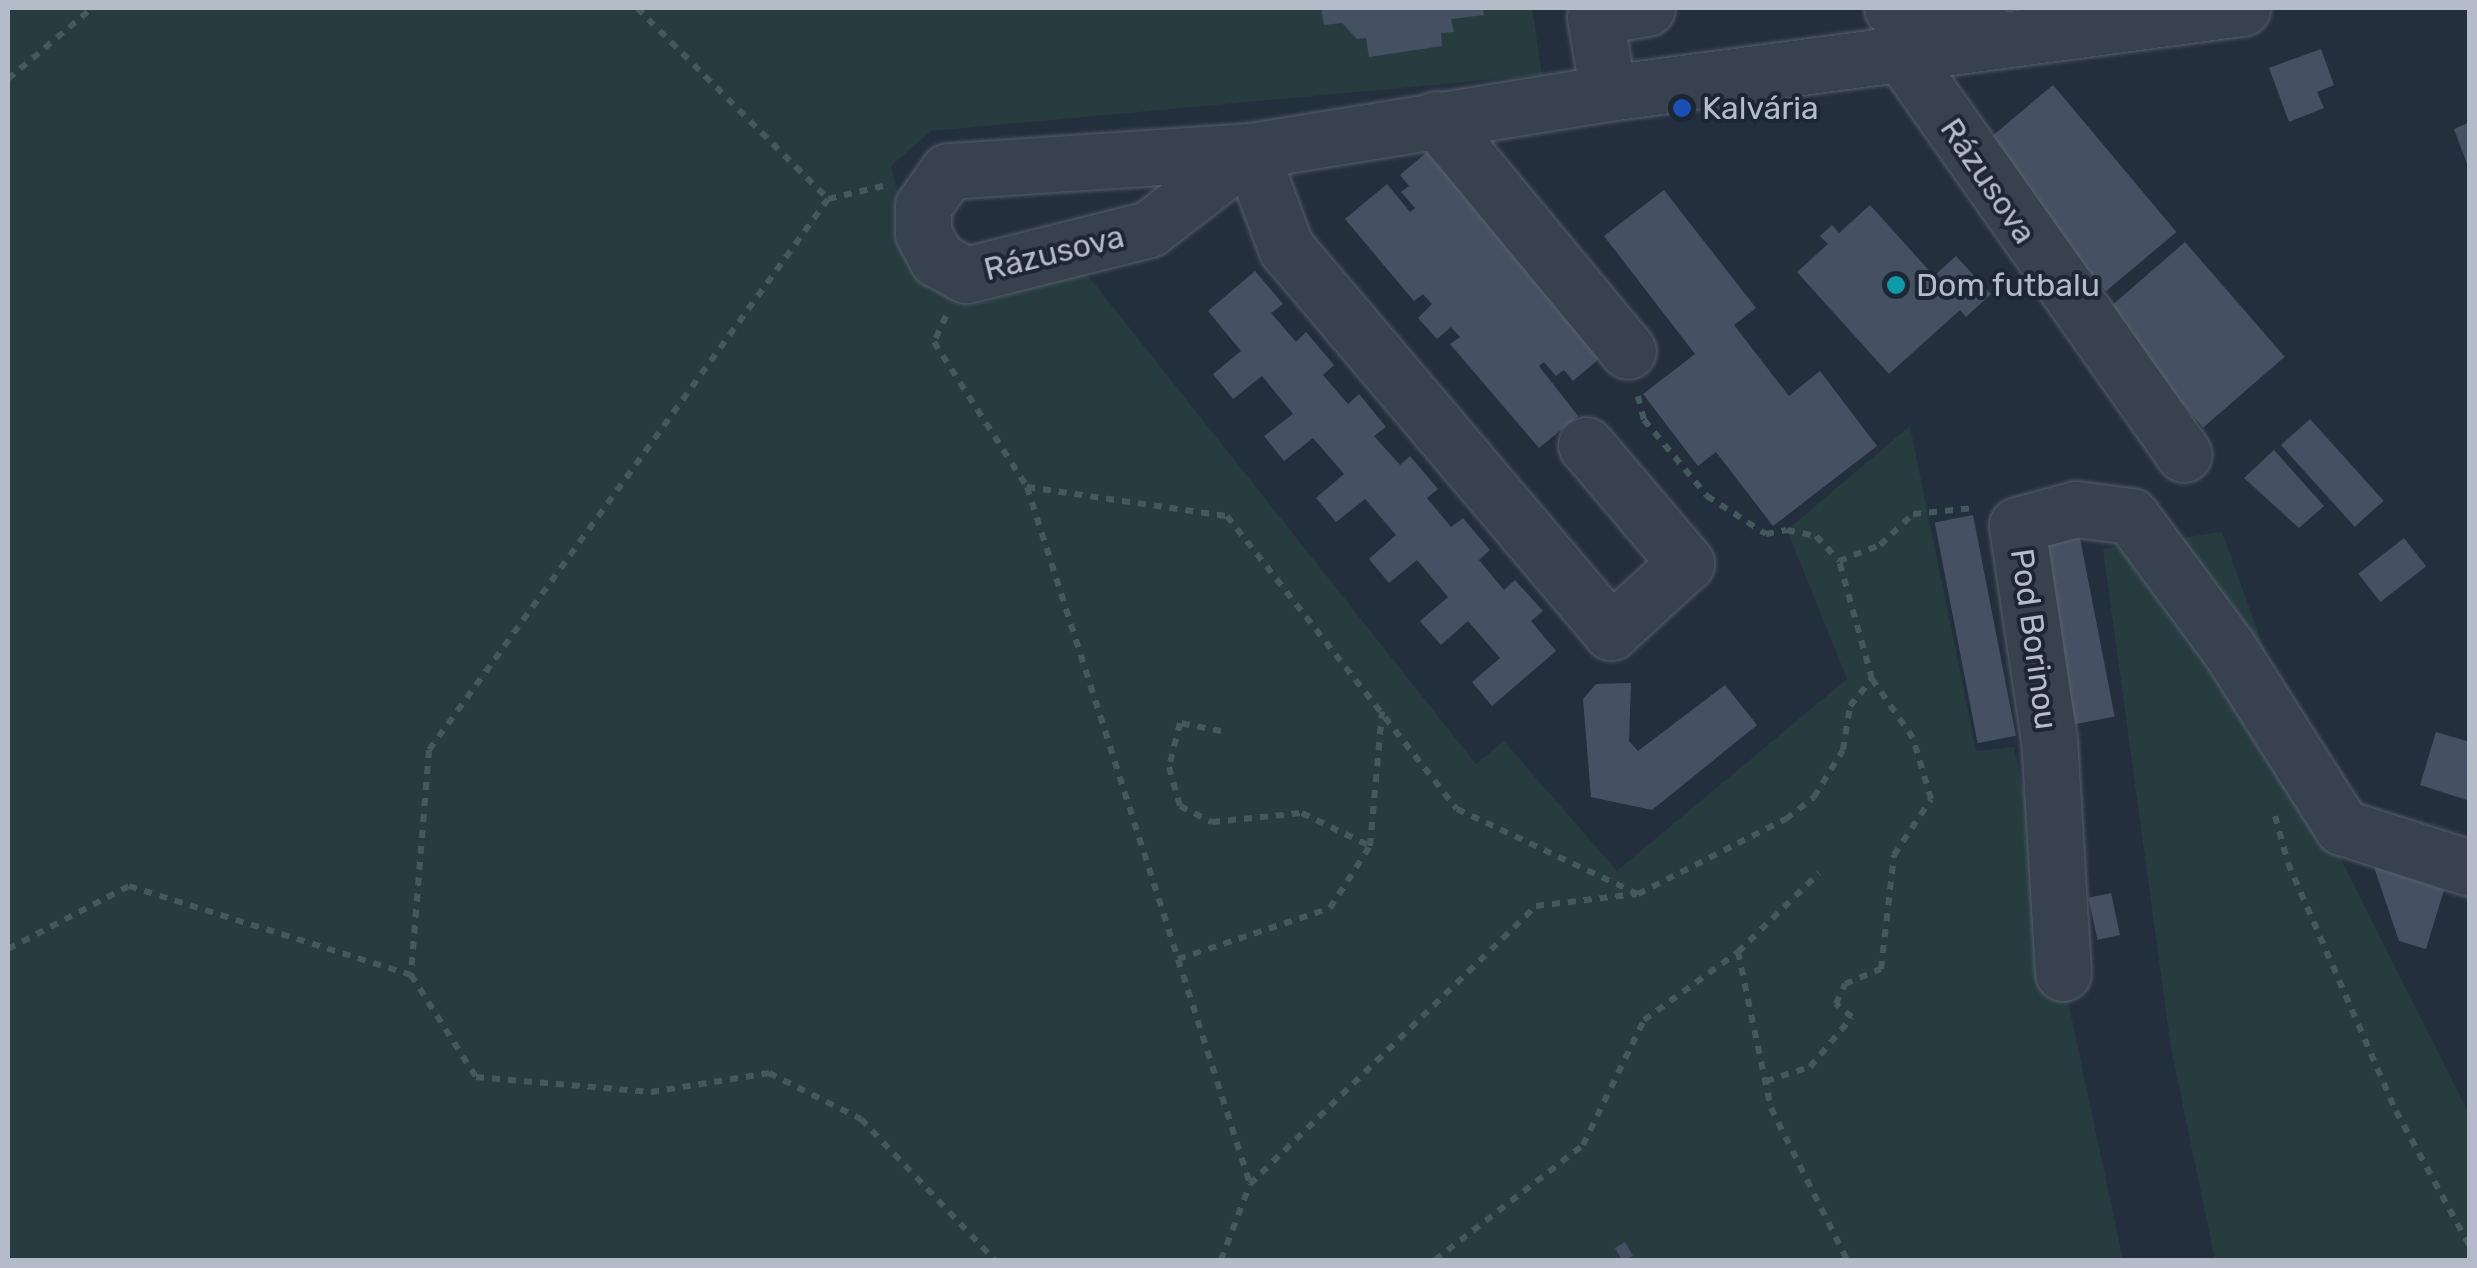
<!DOCTYPE html>
<html>
<head>
<meta charset="utf-8">
<style>
	body { margin:0 }
	#map { position:relative; width:2477px; height:1268px; overflow:hidden; background:#242f3e; font-family:Rubik,sans-serif }
	div>[style] { position:absolute }
	.green>* { inset:0; background:#263c3f }
	.building>* { inset:0; background:#455162; transform-origin:0 0 }
	.path>* { height:6px; margin-top:-3px; transform-origin:0; background:repeating-linear-gradient(90deg,#44595c 0 8px,transparent 0 16px) }
	.roads { filter:drop-shadow(0 0 2px #565f6c) drop-shadow(0 0 2px #565f6c) }
	.minor>* { height:55px; margin:-27.5px; padding:0 27.5px; transform-origin:27.5px; border-radius:27.5px; background:#38414e }
	.dots>* { width:28px; height:28px; translate:-50% -50%; box-sizing:border-box; border:5px solid #1d2633; border-radius:50% }
	span { translate:-50% -50%; white-space:nowrap; text-align:center; line-height:1.15; -webkit-text-stroke:8px #1d2633; paint-order:stroke }
	.poi-label { font-size:32px; color:#b4bcc9 }
	.left { translate:0 -50%; text-align:left }
	.street-label { font-size:32px; color:#b4bcc9 }
	.frame { position:absolute; inset:0; border:10px solid #b4bcc9; pointer-events:none }
</style>
</head>
<body>
<div id="map">
	<div class="green">
		<i style="clip-path:polygon(8px 8px,1532px 8px,1542px 75px,931px 131px,891px 166px,918px 277px,969px 306px,1085px 272px,1476px 764px,1504px 741px,1617px 871px,1847px 679px,1787px 530px,1910px 426px,1976px 751px,2014px 747px,2123px 1260px,8px 1260px)"></i>
		<i style="clip-path:polygon(2222px 532px,2335px 847px,2469px 1114px,2469px 1260px,2215px 1260px,2171px 1048px,2103px 549px)"></i>
	</div>
	<div class="building">
		<i style="clip-path:polygon(1321px 8px,1483px 8px,1484px 15px,1451px 19px,1454px 32px,1441px 33px,1442px 46px,1369px 57px,1366px 38px,1357px 39px,1342px 23px,1324px 25px)"></i>
		<i style="clip-path:polygon(2321px 49px,2334px 85px,2317px 92px,2324px 108px,2289px 122px,2269px 68px)"></i>
		<i style="left:2053px;top:85px;width:192px;height:92px;rotate:50deg"></i>
		<i style="clip-path:polygon(2470px 122px,2470px 169px,2469px 169px,2454px 129px)"></i>
		<i style="clip-path:polygon(1427px 152px,1436px 163px,1443px 157px,1600px 358px,1573px 381px,1564px 370px,1556px 376px,1544px 362px,1539px 366px,1578px 416px,1539px 448px,1450px 344px,1460px 337px,1451px 327px,1437px 339px,1418px 318px,1432px 304px,1423px 294px,1414px 301px,1345px 219px,1387px 184px,1410px 212px,1415px 208px,1401px 192px,1409px 186px,1400px 175px)"></i>
		<i style="clip-path:polygon(1664px 190px,1756px 308px,1734px 325px,1789px 396px,1820px 371px,1877px 446px,1773px 526px,1716px 452px,1698px 466px,1643px 394px,1695px 354px,1604px 236px)"></i>
		<i style="clip-path:polygon(1870px 205px,1934px 276px,1956px 256px,1991px 294px,1966px 317px,1960px 310px,1889px 374px,1797px 272px,1828px 244px,1820px 236px,1832px 225px,1839px 233px)"></i>
		<i style="left:2185px;top:242px;width:152px;height:108px;rotate:49deg"></i>
		<i style="clip-path:polygon(1255px 271px,1283px 304px,1271px 313px,1296px 342px,1306px 332px,1334px 365px,1323px 375px,1348px 404px,1359px 394px,1386px 427px,1374px 436px,1400px 465px,1410px 456px,1438px 489px,1427px 498px,1451px 527px,1463px 518px,1490px 550px,1479px 560px,1504px 590px,1515px 580px,1543px 611px,1531px 621px,1556px 651px,1492px 706px,1472px 682px,1500px 658px,1468px 621px,1441px 645px,1420px 621px,1448px 597px,1417px 560px,1389px 583px,1369px 559px,1396px 535px,1365px 499px,1336px 522px,1316px 498px,1344px 474px,1313px 438px,1284px 461px,1264px 436px,1293px 414px,1262px 376px,1233px 399px,1213px 374px,1241px 351px,1208px 311px)"></i>
		<i style="left:2310px;top:419px;width:110px;height:39px;rotate:48deg"></i>
		<i style="clip-path:polygon(2274px 450px,2324px 506px,2299px 528px,2244px 478px)"></i>
		<i style="left:1973px;top:515px;width:225px;height:39px;rotate:79deg"></i>
		<i style="left:2079px;top:533px;width:187px;height:40px;rotate:79deg"></i>
		<i style="left:2404px;top:538px;width:36px;height:58px;rotate:52deg"></i>
		<i style="clip-path:polygon(1631px 683px,1629px 741px,1638px 751px,1725px 685px,1757px 725px,1652px 810px,1591px 797px,1583px 699px,1596px 684px)"></i>
		<i style="clip-path:polygon(2436px 732px,2470px 742px,2470px 801px,2420px 785px)"></i>
		<i style="clip-path:polygon(2374px 867px,2444px 890px,2426px 949px,2399px 941px)"></i>
		<i style="left:2111px;top:893px;width:43px;height:23px;rotate:78deg"></i>
		<i style="clip-path:polygon(1625px 1242px,1633px 1256px,1622px 1260px,1615px 1248px)"></i>
	</div>
	<div class="path">
		<i style="left:637px;top:8px;width:270px;rotate:45deg"></i>
		<i style="left:8px;top:79px;width:110px;rotate:-40.2deg"></i>
		<i style="left:883px;top:186px;width:57px;rotate:166.7deg"></i>
		<i style="left:828px;top:199px;width:680px;rotate:125.91deg"></i>
		<i style="left:429px;top:750px;width:226px;rotate:94.6deg"></i>
		<i style="left:411px;top:975px;width:121px;rotate:57.5deg"></i>
		<i style="left:476px;top:1077px;width:176px;rotate:4.9deg"></i>
		<i style="left:651px;top:1092px;width:120px;rotate:-9.1deg"></i>
		<i style="left:769px;top:1073px;width:103px;rotate:26.6deg"></i>
		<i style="left:861px;top:1119px;width:195px;rotate:46.5deg"></i>
		<i style="left:946px;top:316px;width:29px;rotate:115deg"></i>
		<i style="left:934px;top:342px;width:172px;rotate:57.3deg"></i>
		<i style="left:1027px;top:487px;width:202px;rotate:8.3deg"></i>
		<i style="left:1227px;top:516px;width:372px;rotate:51.9deg"></i>
		<i style="left:1457px;top:809px;width:200px;rotate:25.2deg"></i>
		<i style="left:1638px;top:894px;width:166px;rotate:-26.9deg"></i>
		<i style="left:1786px;top:819px;width:36px;rotate:-38deg"></i>
		<i style="left:1814px;top:797px;width:55px;rotate:-58.3deg"></i>
		<i style="left:1843px;top:750px;width:45px;rotate:-81deg"></i>
		<i style="left:1850px;top:706px;width:35px;rotate:-51deg"></i>
		<i style="left:1638px;top:396px;width:25px;rotate:76deg"></i>
		<i style="left:1644px;top:420px;width:99px;rotate:50.3deg"></i>
		<i style="left:1707px;top:496px;width:70px;rotate:32.8deg"></i>
		<i style="left:1766px;top:534px;width:21px;rotate:-11deg"></i>
		<i style="left:1787px;top:530px;width:30px;rotate:12deg"></i>
		<i style="left:1816px;top:536px;width:34px;rotate:47deg"></i>
		<i style="left:1027px;top:487px;width:732px;rotate:72.26deg"></i>
		<i style="left:1221px;top:731px;width:42px;rotate:-169deg"></i>
		<i style="left:1180px;top:723px;width:45px;rotate:104deg"></i>
		<i style="left:1169px;top:767px;width:41px;rotate:74.2deg"></i>
		<i style="left:1180px;top:806px;width:36px;rotate:27deg"></i>
		<i style="left:1212px;top:822px;width:90px;rotate:-5.7deg"></i>
		<i style="left:1302px;top:813px;width:76px;rotate:25.9deg"></i>
		<i style="left:1370px;top:846px;width:135px;rotate:-84.9deg"></i>
		<i style="left:2275px;top:816px;width:49px;rotate:74.5deg"></i>
		<i style="left:2288px;top:863px;width:270px;rotate:66.5deg"></i>
		<i style="left:2396px;top:1111px;width:155px;rotate:61.4deg"></i>
		<i style="left:8px;top:949px;width:136px;rotate:-27.5deg"></i>
		<i style="left:129px;top:886px;width:296px;rotate:17.5deg"></i>
		<i style="left:1738px;top:952px;width:113px;rotate:-44.3deg"></i>
		<i style="left:1178px;top:959px;width:160px;rotate:-18.5deg"></i>
		<i style="left:1330px;top:908px;width:74px;rotate:-57.2deg"></i>
		<i style="left:1766px;top:1081px;width:46px;rotate:-17.7deg"></i>
		<i style="left:1810px;top:1067px;width:65px;rotate:-50deg"></i>
		<i style="left:1852px;top:1017px;width:21px;rotate:-141deg"></i>
		<i style="left:1836px;top:1004px;width:22px;rotate:-66deg"></i>
		<i style="left:1845px;top:984px;width:39px;rotate:-23deg"></i>
		<i style="left:1881px;top:969px;width:115px;rotate:-83.5deg"></i>
		<i style="left:1894px;top:855px;width:67px;rotate:-56.5deg"></i>
		<i style="left:1931px;top:799px;width:64px;rotate:-106.4deg"></i>
		<i style="left:1913px;top:738px;width:72px;rotate:-124.8deg"></i>
		<i style="left:1872px;top:679px;width:123px;rotate:-105.6deg"></i>
		<i style="left:1839px;top:561px;width:44px;rotate:-21.3deg"></i>
		<i style="left:1880px;top:545px;width:45px;rotate:-43.2deg"></i>
		<i style="left:1913px;top:514px;width:61px;rotate:-5.6deg"></i>
		<i style="left:1221px;top:1260px;width:81px;rotate:-69.1deg"></i>
		<i style="left:1250px;top:1184px;width:399px;rotate:-44.2deg"></i>
		<i style="left:1536px;top:906px;width:101px;rotate:-6.8deg"></i>
		<i style="left:1435px;top:1260px;width:187px;rotate:-37.8deg"></i>
		<i style="left:1583px;top:1145px;width:139px;rotate:-64deg"></i>
		<i style="left:1644px;top:1020px;width:116px;rotate:-35.9deg"></i>
		<i style="left:1738px;top:952px;width:159px;rotate:78.1deg"></i>
		<i style="left:1771px;top:1108px;width:170px;rotate:63.4deg"></i>
	</div>
	<div class="roads">
		<div class="minor">
			<i style="left:1892px;top:8px;width:47px;rotate:2.4deg"></i>
			<i style="left:1939px;top:10px;width:61px;rotate:30.3deg"></i>
			<i style="left:1992px;top:41px;width:6px;rotate:-90deg"></i>
			<i style="left:1900px;top:52px;width:492px;rotate:54.8deg"></i>
			<i style="left:1608px;top:93px;width:77px;rotate:-99.7deg"></i>
			<i style="left:1595px;top:17px;width:53px;rotate:-9.8deg"></i>
			<i style="left:1436px;top:119px;width:301px;rotate:50.4deg"></i>
			<i style="left:1586px;top:445px;width:155px;rotate:49.7deg"></i>
			<i style="left:1686px;top:563px;width:102px;rotate:137.4deg"></i>
			<i style="left:1611px;top:632px;width:503px;rotate:-130.24deg"></i>
			<i style="left:1286px;top:248px;width:103px;rotate:-110.4deg"></i>
			<i style="left:1250px;top:151px;width:303px;rotate:176.2deg"></i>
			<i style="left:948px;top:171px;width:43px;rotate:125.5deg"></i>
			<i style="left:923px;top:206px;width:27px;rotate:90deg"></i>
			<i style="left:923px;top:233px;width:30px;rotate:62deg"></i>
			<i style="left:937px;top:259px;width:33px;rotate:29deg"></i>
			<i style="left:966px;top:275px;width:189px;rotate:-14.1deg"></i>
			<i style="left:1149px;top:229px;width:128px;rotate:-37.7deg"></i>
			<i style="left:1250px;top:151px;width:363px;rotate:-9.2deg"></i>
			<i style="left:1608px;top:93px;width:640px;rotate:-7.64deg"></i>
			<i style="left:2063px;top:973px;width:233px;rotate:-93.4deg"></i>
			<i style="left:2049px;top:740px;width:217px;rotate:-98.5deg"></i>
			<i style="left:2017px;top:525px;width:61px;rotate:-15.2deg"></i>
			<i style="left:2076px;top:509px;width:55px;rotate:7.3deg"></i>
			<i style="left:2131px;top:516px;width:165px;rotate:53.6deg"></i>
			<i style="left:2229px;top:649px;width:211px;rotate:57.6deg"></i>
			<i style="left:2342px;top:827px;width:134px;rotate:17.8deg"></i>
		</div>
	</div>
	<div class="dots">
		<i style="left:1682px;top:108px;background:#1a4fb4"></i>
		<i style="left:1896px;top:285px;background:#0f9aa8"></i>
	</div>
	<div class="poi-label">
		<span class="left" style="left:1702px;top:108px">Kalvária</span>
		<span class="left" style="left:1916px;top:285px">Dom futbalu</span>
	</div>
	<div class="street-label">
		<span style="left:1988px;top:181px;rotate:56deg">Rázusova</span>
		<span style="left:1054px;top:253px;rotate:-14deg">Rázusova</span>
		<span style="left:2034px;top:639px;rotate:82deg">Pod Borinou</span>
	</div>
	<div class="frame"></div>
</div>
</body>
</html>
